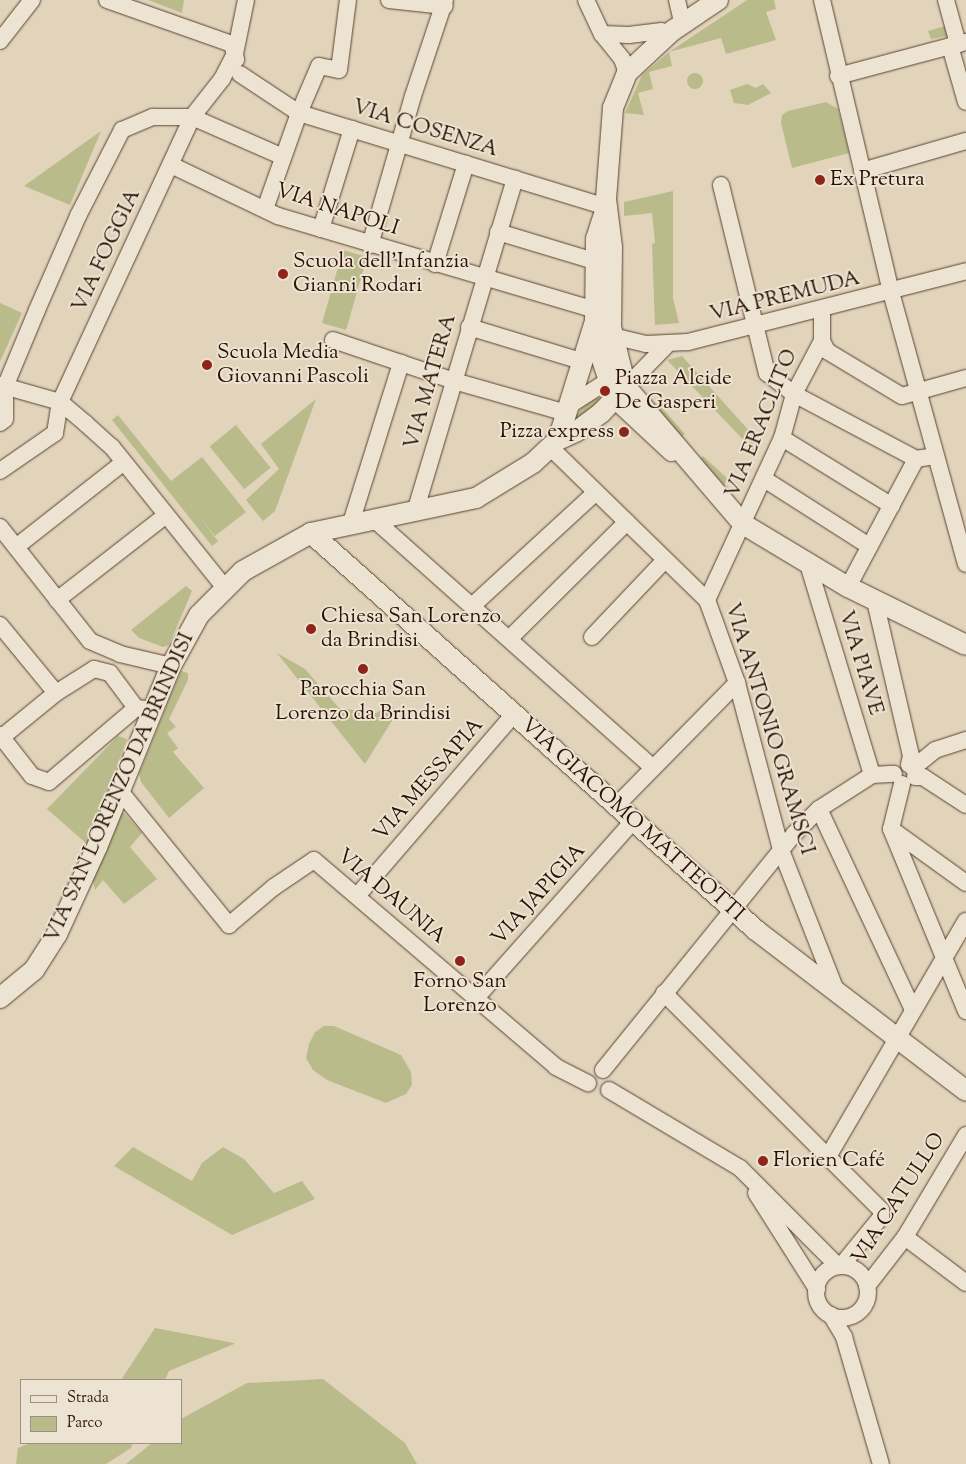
<!DOCTYPE html>
<html>
<head>
<meta charset="utf-8">
<style>
	body { margin:0 }
	#map { position:relative; width:966px; height:1464px; overflow:hidden; background:#e2d4bb; font-family:"Sorts Mill Goudy",serif }
	div>[style] { position:absolute }
	.green>* { inset:0; background:#babb8b; transform-origin:0 0 }
	.round { border-radius:50% }
	.roads { filter:drop-shadow(0 0 1px #5a4231) drop-shadow(0 0 1px #5a4231) }
	.minor>* { height:16px; margin:-8px; padding:0 8px; transform-origin:8px; border-radius:8px; background:#ece3d3 }
	.minor>.ring { margin:-8px; padding:0; box-sizing:content-box; background:none; border:16px solid #ece3d3; border-radius:50% }
	.tertiary>* { height:20px; margin:-10px; padding:0 10px; transform-origin:10px; border-radius:10px; background:#ece3d3 }
	.dots>* { width:14px; height:14px; translate:-50% -50%; box-sizing:border-box; border:2px solid #ece3d3; border-radius:50% }
	span { translate:-50% -50%; white-space:nowrap; text-align:center; line-height:1.15; -webkit-text-stroke:4px #ece3d3; paint-order:stroke }
	.street-label { font-size:21px; color:#2c1103 }
	.poi-label { font-size:21px; color:#2c1103 }
	.left { translate:0 -50%; text-align:left }
	.right { translate:-100% -50%; text-align:right }
	.legend { position:absolute; left:20px; top:1379px; width:162px; height:65px; box-sizing:border-box; background:#ece3d3; border:1px solid #9f8f80; margin:0; padding:6px 9px; list-style:none; font-size:15px; color:#2c1103 }
	.legend li { display:flex; align-items:center; gap:10px; height:25px }
	.legend b { width:25px; border:1px solid #9f8f80 }
</style>
</head>
<body>
<div id="map">
	<div class="green">
		<i style="clip-path:polygon(148px 0,184px 0,182px 13px)"></i>
		<i style="clip-path:polygon(747px 0,774px 0,776px 9px,766px 12px,776px 40px,726px 54px,721px 38px,669px 52px,672px 66px,649px 72px,653px 89px,638px 93px,644px 115px,625px 113px,642px 75px,669px 52px)"></i>
		<i style="clip-path:polygon(945px 26px,948px 36px,931px 39px,928px 31px)"></i>
		<i class="round" style="left:687px;top:73px;width:16px;height:16px"></i>
		<i style="clip-path:polygon(747px 84px,756px 88px,763px 84px,771px 93px,748px 105px,734px 103px,730px 90px)"></i>
		<i style="clip-path:polygon(826px 102px,838px 109px,849px 153px,792px 168px,781px 123px,782px 115px,788px 111px)"></i>
		<i style="clip-path:polygon(101px 131px,70px 205px,24px 186px)"></i>
		<i style="clip-path:polygon(673px 191px,673px 298px,679px 323px,655px 325px,652px 244px,655px 243px,652px 213px,624px 216px,624px 202px)"></i>
		<i style="left:343px;top:250px;width:25px;height:76px;rotate:16deg"></i>
		<i style="clip-path:polygon(0 303px,22px 313px,0 362px)"></i>
		<i style="clip-path:polygon(682px 356px,760px 443px,754px 451px,667px 360px)"></i>
		<i style="clip-path:polygon(598px 395px,599px 400px,576px 425px,571px 423px,583px 406px)"></i>
		<i style="clip-path:polygon(316px 399px,275px 511px,263px 521px,246px 500px,279px 469px,261px 444px)"></i>
		<i style="left:658px;top:403px;width:41px;height:5px;rotate:49deg"></i>
		<i style="clip-path:polygon(118px 415px,171px 481px,202px 457px,246px 512px,215px 536px,198px 515px,218px 541px,212px 546px,112px 420px)"></i>
		<i style="left:236px;top:425px;width:55px;height:34px;rotate:51deg"></i>
		<i style="clip-path:polygon(703px 456px,729px 480px,724px 485px,700px 459px)"></i>
		<i style="clip-path:polygon(186px 586px,192px 591px,169px 645px,163px 647px,139px 638px,131px 630px)"></i>
		<i style="clip-path:polygon(277px 653px,305px 669px,339px 708px,376px 713px,390px 705px,398px 711px,365px 764px)"></i>
		<i style="clip-path:polygon(181px 671px,188px 673px,188px 680px,169px 719px,176px 727px,167px 733px,178px 748px,173px 752px,204px 788px,169px 818px,141px 782px,139px 774px)"></i>
		<i style="clip-path:polygon(118px 736px,127px 739px,87px 844px,47px 809px)"></i>
		<i style="clip-path:polygon(120px 813px,124px 813px,142px 833px,130px 847px,157px 879px,124px 904px,103px 880px,95px 890px,93px 881px)"></i>
		<i style="clip-path:polygon(324px 1026px,334px 1026px,401px 1055px,411px 1072px,412px 1085px,406px 1094px,386px 1103px,327px 1080px,313px 1070px,306px 1058px,309px 1044px,315px 1032px)"></i>
		<i style="clip-path:polygon(133px 1147px,192px 1181px,202px 1163px,223px 1147px,244px 1159px,274px 1193px,302px 1181px,315px 1199px,232px 1235px,114px 1166px)"></i>
		<i style="clip-path:polygon(155px 1328px,234px 1343px,234px 1344px,169px 1371px,165px 1380px,121px 1380px)"></i>
		<i style="clip-path:polygon(323px 1379px,405px 1443px,417px 1464px,126px 1464px,152px 1443px,181px 1443px,181px 1419px,247px 1383px)"></i>
		<i style="clip-path:polygon(30px 1443px,133px 1443px,131px 1448px,106px 1464px,16px 1464px,18px 1448px)"></i>
	</div>
	<div class="roads">
		<div class="minor">
			<i style="left:107px;top:0;width:133px;rotate:19.4deg"></i>
			<i style="left:232px;top:44px;width:16px;rotate:75deg"></i>
			<i style="left:389px;top:0;width:56px;rotate:6.1deg"></i>
			<i style="left:586px;top:0;width:38px;rotate:65deg"></i>
			<i style="left:602px;top:34px;width:32px;rotate:51deg"></i>
			<i style="left:622px;top:59px;width:15px;rotate:70deg"></i>
			<i style="left:677px;top:0;width:22px;rotate:77deg"></i>
			<i style="left:822px;top:0;width:300px;rotate:76.7deg"></i>
			<i style="left:891px;top:292px;width:282px;rotate:74.6deg"></i>
			<i style="left:946px;top:0;width:46px;rotate:74.7deg"></i>
			<i style="left:602px;top:34px;width:27px;rotate:2deg"></i>
			<i style="left:629px;top:35px;width:33px;rotate:-7deg"></i>
			<i style="left:0;top:41px;width:52px;rotate:-52deg"></i>
			<i style="left:950px;top:46px;width:58px;rotate:74.1deg"></i>
			<i style="left:240px;top:74px;width:71px;rotate:33.5deg"></i>
			<i style="left:299px;top:113px;width:322px;rotate:17deg"></i>
			<i style="left:838px;top:76px;width:132px;rotate:-14.9deg"></i>
			<i style="left:171px;top:165px;width:119px;rotate:25.5deg"></i>
			<i style="left:278px;top:216px;width:341px;rotate:16.5deg"></i>
			<i style="left:862px;top:171px;width:108px;rotate:-16.1deg"></i>
			<i style="left:721px;top:185px;width:194px;rotate:76.3deg"></i>
			<i style="left:767px;top:373px;width:34px;rotate:38deg"></i>
			<i style="left:794px;top:394px;width:138px;rotate:28deg"></i>
			<i style="left:916px;top:459px;width:20px;rotate:-9deg"></i>
			<i style="left:265px;top:209px;width:102px;rotate:-70.5deg"></i>
			<i style="left:299px;top:113px;width:51px;rotate:-66.9deg"></i>
			<i style="left:319px;top:66px;width:20px;rotate:11deg"></i>
			<i style="left:339px;top:70px;width:71px;rotate:-82.7deg"></i>
			<i style="left:321px;top:229px;width:105px;rotate:-72.8deg"></i>
			<i style="left:498px;top:232px;width:100px;rotate:16.8deg"></i>
			<i style="left:370px;top:245px;width:155px;rotate:-73.9deg"></i>
			<i style="left:413px;top:96px;width:101px;rotate:-71.6deg"></i>
			<i style="left:435px;top:264px;width:105px;rotate:-72.8deg"></i>
			<i style="left:822px;top:309px;width:32px;rotate:90deg"></i>
			<i style="left:822px;top:341px;width:11px;rotate:63deg"></i>
			<i style="left:827px;top:351px;width:87px;rotate:31deg"></i>
			<i style="left:902px;top:396px;width:66px;rotate:-15.7deg"></i>
			<i style="left:469px;top:327px;width:120px;rotate:16.9deg"></i>
			<i style="left:604px;top:334px;width:43px;rotate:13.4deg"></i>
			<i style="left:646px;top:344px;width:42px;rotate:-2.7deg"></i>
			<i style="left:688px;top:342px;width:287px;rotate:-14.3deg"></i>
			<i style="left:333px;top:340px;width:128px;rotate:18.7deg"></i>
			<i style="left:454px;top:381px;width:116px;rotate:15.9deg"></i>
			<i style="left:0;top:385px;width:62px;rotate:15.8deg"></i>
			<i style="left:60px;top:402px;width:33px;rotate:40deg"></i>
			<i style="left:85px;top:423px;width:36px;rotate:42deg"></i>
			<i style="left:112px;top:447px;width:181px;rotate:51.3deg"></i>
			<i style="left:570px;top:405px;width:46px;rotate:-32.7deg"></i>
			<i style="left:609px;top:380px;width:18px;rotate:22deg"></i>
			<i style="left:626px;top:387px;width:57px;rotate:-45.7deg"></i>
			<i style="left:0;top:423px;width:6px;rotate:-39deg"></i>
			<i style="left:5px;top:419px;width:32px;rotate:-90deg"></i>
			<i style="left:5px;top:387px;width:83px;rotate:-67.4deg"></i>
			<i style="left:37px;top:310px;width:103px;rotate:-66.4deg"></i>
			<i style="left:78px;top:216px;width:97px;rotate:-62.9deg"></i>
			<i style="left:122px;top:130px;width:34px;rotate:-23deg"></i>
			<i style="left:153px;top:117px;width:39px"></i>
			<i style="left:192px;top:117px;width:99px;rotate:23.7deg"></i>
			<i style="left:782px;top:438px;width:129px;rotate:31.7deg"></i>
			<i style="left:550px;top:447px;width:219px;rotate:44.3deg"></i>
			<i style="left:707px;top:600px;width:88px;rotate:70.1deg"></i>
			<i style="left:737px;top:683px;width:173px;rotate:75.2deg"></i>
			<i style="left:781px;top:850px;width:150px;rotate:68.6deg"></i>
			<i style="left:0;top:471px;width:67px;rotate:-34.6deg"></i>
			<i style="left:55px;top:433px;width:31px;rotate:-81deg"></i>
			<i style="left:60px;top:402px;width:314px;rotate:-65.1deg"></i>
			<i style="left:192px;top:117px;width:48px;rotate:-51.7deg"></i>
			<i style="left:222px;top:79px;width:28px;rotate:-63deg"></i>
			<i style="left:235px;top:54px;width:55px;rotate:-78.5deg"></i>
			<i style="left:764px;top:479px;width:125px;rotate:32.5deg"></i>
			<i style="left:415px;top:512px;width:348px;rotate:-73.3deg"></i>
			<i style="left:376px;top:521px;width:371px;rotate:41.7deg"></i>
			<i style="left:350px;top:526px;width:171px;rotate:-72.6deg"></i>
			<i style="left:0;top:527px;width:145px;rotate:51.7deg"></i>
			<i style="left:90px;top:641px;width:33px;rotate:23deg"></i>
			<i style="left:120px;top:654px;width:52px;rotate:13.2deg"></i>
			<i style="left:16px;top:547px;width:137px;rotate:-38.2deg"></i>
			<i style="left:808px;top:564px;width:220px;rotate:73.1deg"></i>
			<i style="left:848px;top:587px;width:145px;rotate:-62deg"></i>
			<i style="left:57px;top:600px;width:138px;rotate:-37.9deg"></i>
			<i style="left:707px;top:600px;width:179px;rotate:-65.2deg"></i>
			<i style="left:782px;top:438px;width:46px;rotate:-74.7deg"></i>
			<i style="left:794px;top:394px;width:60px;rotate:-62.2deg"></i>
			<i style="left:875px;top:601px;width:159px;rotate:76.9deg"></i>
			<i style="left:911px;top:756px;width:9px;rotate:103deg"></i>
			<i style="left:472px;top:606px;width:168px;rotate:-42.6deg"></i>
			<i style="left:0;top:625px;width:88px;rotate:50.5deg"></i>
			<i style="left:592px;top:637px;width:106px;rotate:-46.5deg"></i>
			<i style="left:509px;top:639px;width:166px;rotate:-44.8deg"></i>
			<i style="left:0;top:735px;width:52px;rotate:52deg"></i>
			<i style="left:32px;top:776px;width:18px;rotate:19deg"></i>
			<i style="left:49px;top:782px;width:114px;rotate:-40.4deg"></i>
			<i style="left:136px;top:708px;width:18px;rotate:6deg"></i>
			<i style="left:2px;top:737px;width:70px;rotate:-39.2deg"></i>
			<i style="left:56px;top:693px;width:45px;rotate:-32.3deg"></i>
			<i style="left:94px;top:669px;width:16px;rotate:14deg"></i>
			<i style="left:110px;top:673px;width:44px;rotate:53.4deg"></i>
			<i style="left:913px;top:768px;width:28px;rotate:-39deg"></i>
			<i style="left:935px;top:750px;width:33px;rotate:-18deg"></i>
			<i style="left:915px;top:777px;width:8px"></i>
			<i style="left:923px;top:777px;width:51px;rotate:33.1deg"></i>
			<i style="left:902px;top:784px;width:46px;rotate:103.7deg"></i>
			<i style="left:891px;top:829px;width:197px;rotate:67.6deg"></i>
			<i style="left:120px;top:791px;width:173px;rotate:50.9deg"></i>
			<i style="left:229px;top:925px;width:59px;rotate:-40.2deg"></i>
			<i style="left:274px;top:887px;width:48px;rotate:-34deg"></i>
			<i style="left:314px;top:860px;width:318px;rotate:40.5deg"></i>
			<i style="left:556px;top:1067px;width:36px;rotate:27deg"></i>
			<i style="left:616px;top:806px;width:173px;rotate:-45.5deg"></i>
			<i style="left:819px;top:809px;width:222px;rotate:64.9deg"></i>
			<i style="left:891px;top:829px;width:92px;rotate:35.8deg"></i>
			<i style="left:357px;top:896px;width:239px;rotate:-49.2deg"></i>
			<i style="left:664px;top:993px;width:307px;rotate:45deg"></i>
			<i style="left:881px;top:1210px;width:7px;rotate:90deg"></i>
			<i style="left:881px;top:1217px;width:63px;rotate:129.2deg"></i>
			<i style="left:476px;top:998px;width:237px;rotate:-48.4deg"></i>
			<i style="left:603px;top:1070px;width:304px;rotate:-51deg"></i>
			<i style="left:794px;top:834px;width:35px;rotate:-45deg"></i>
			<i style="left:819px;top:809px;width:63px;rotate:-32.7deg"></i>
			<i style="left:872px;top:775px;width:22px;rotate:-3deg"></i>
			<i style="left:609px;top:1090px;width:152px;rotate:30.8deg"></i>
			<i style="left:740px;top:1168px;width:139px;rotate:45deg"></i>
			<i style="left:829px;top:1155px;width:271px;rotate:-59.7deg"></i>
			<i style="left:756px;top:1193px;width:114px;rotate:57.6deg"></i>
			<i style="left:905px;top:1237px;width:76px;rotate:37deg"></i>
			<i class="ring" style="left:816px;top:1266px;width:36px;height:36px"></i>
			<i style="left:867px;top:1286px;width:62px;rotate:-52.2deg"></i>
			<i style="left:905px;top:1237px;width:119px;rotate:-59.1deg"></i>
			<i style="left:831px;top:1315px;width:26px;rotate:59deg"></i>
			<i style="left:844px;top:1337px;width:132px;rotate:73.8deg"></i>
		</div>
		<div class="tertiary">
			<i style="left:718px;top:0;width:55px;rotate:146deg"></i>
			<i style="left:672px;top:31px;width:62px;rotate:137deg"></i>
			<i style="left:627px;top:73px;width:38px;rotate:112deg"></i>
			<i style="left:613px;top:108px;width:91px;rotate:94.4deg"></i>
			<i style="left:606px;top:199px;width:48px;rotate:82.9deg"></i>
			<i style="left:612px;top:247px;width:80px;rotate:90.7deg"></i>
			<i style="left:611px;top:327px;width:62px;rotate:76deg"></i>
			<i style="left:626px;top:387px;width:180px;rotate:49.5deg"></i>
			<i style="left:743px;top:524px;width:122px;rotate:31deg"></i>
			<i style="left:848px;top:587px;width:131px;rotate:26.2deg"></i>
			<i style="left:596px;top:328px;width:20px;rotate:84deg"></i>
			<i style="left:598px;top:348px;width:53px;rotate:71.2deg"></i>
			<i style="left:615px;top:398px;width:78px;rotate:42.9deg"></i>
			<i style="left:558px;top:440px;width:125px;rotate:-72.7deg"></i>
			<i style="left:595px;top:321px;width:82px;rotate:-89.3deg"></i>
			<i style="left:596px;top:239px;width:29px;rotate:-72deg"></i>
			<i style="left:311px;top:533px;width:598px;rotate:41.74deg"></i>
			<i style="left:757px;top:931px;width:263px;rotate:37.4deg"></i>
			<i style="left:0;top:998px;width:44px;rotate:-39.5deg"></i>
			<i style="left:34px;top:970px;width:43px;rotate:-57.4deg"></i>
			<i style="left:57px;top:934px;width:96px;rotate:-65.3deg"></i>
			<i style="left:97px;top:847px;width:196px;rotate:-67.8deg"></i>
			<i style="left:171px;top:666px;width:58px;rotate:-61.2deg"></i>
			<i style="left:199px;top:615px;width:62px;rotate:-45deg"></i>
			<i style="left:243px;top:571px;width:78px;rotate:-29.2deg"></i>
			<i style="left:311px;top:533px;width:169px;rotate:-12deg"></i>
			<i style="left:476px;top:498px;width:67px;rotate:-31.6deg"></i>
			<i style="left:533px;top:463px;width:34px;rotate:-43deg"></i>
			<i style="left:558px;top:440px;width:21px;rotate:-25deg"></i>
			<i style="left:577px;top:431px;width:30px;rotate:-37deg"></i>
			<i style="left:601px;top:413px;width:36px;rotate:-46deg"></i>
		</div>
	</div>
	<div class="dots">
		<i style="left:820px;top:180px;background:#8f2418"></i>
		<i style="left:283px;top:274px;background:#8f2418"></i>
		<i style="left:207px;top:365px;background:#8f2418"></i>
		<i style="left:605px;top:391px;background:#8f2418"></i>
		<i style="left:624px;top:432px;background:#8f2418"></i>
		<i style="left:311px;top:629px;background:#8f2418"></i>
		<i style="left:363px;top:669px;background:#8f2418"></i>
		<i style="left:460px;top:961px;background:#8f2418"></i>
		<i style="left:763px;top:1161px;background:#8f2418"></i>
	</div>
	<div class="street-label">
		<span style="left:425px;top:129px;rotate:17deg">VIA COSENZA</span>
		<span style="left:337px;top:210px;rotate:18deg">VIA NAPOLI</span>
		<span style="left:107px;top:251px;rotate:-65deg">VIA FOGGIA</span>
		<span style="left:785px;top:297px;rotate:-14deg">VIA PREMUDA</span>
		<span style="left:431px;top:382px;rotate:-74deg">VIA MATERA</span>
		<span style="left:762px;top:424px;rotate:-68deg">VIA ERACLITO</span>
		<span style="left:860px;top:663px;rotate:73deg">VIA PIAVE</span>
		<span style="left:769px;top:729px;rotate:73deg">VIA ANTONIO GRAMSCI</span>
		<span style="left:429px;top:780px;rotate:-49deg">VIA MESSAPIA</span>
		<span style="left:120px;top:788px;rotate:-66deg">VIA SAN LORENZO DA BRINDISI</span>
		<span style="left:632px;top:820px;rotate:42deg">VIA GIACOMO MATTEOTTI</span>
		<span style="left:539px;top:895px;rotate:-48deg">VIA JAPIGIA</span>
		<span style="left:391px;top:897px;rotate:40deg">VIA DAUNIA</span>
		<span style="left:899px;top:1199px;rotate:-57deg">VIA CATULLO</span>
	</div>
	<div class="poi-label">
		<span class="left" style="left:830px;top:180px">Ex Pretura</span>
		<span class="left" style="left:293px;top:274px">Scuola dell'Infanzia<br>Gianni Rodari</span>
		<span class="left" style="left:217px;top:365px">Scuola Media<br>Giovanni Pascoli</span>
		<span class="left" style="left:615px;top:391px">Piazza Alcide<br>De Gasperi</span>
		<span class="right" style="left:614px;top:432px">Pizza express</span>
		<span class="left" style="left:321px;top:629px">Chiesa San Lorenzo<br>da Brindisi</span>
		<span style="left:363px;top:702px">Parocchia San<br>Lorenzo da Brindisi</span>
		<span style="left:460px;top:994px">Forno San<br>Lorenzo</span>
		<span class="left" style="left:773px;top:1161px">Florien Café</span>
	</div>
	<ul class="legend">
	<li><b style="height:6px;background:#ece3d3"></b>Strada</li>
	<li><b style="height:14px;background:#babb8b"></b>Parco</li>
	</ul>
</div>
</body>
</html>
